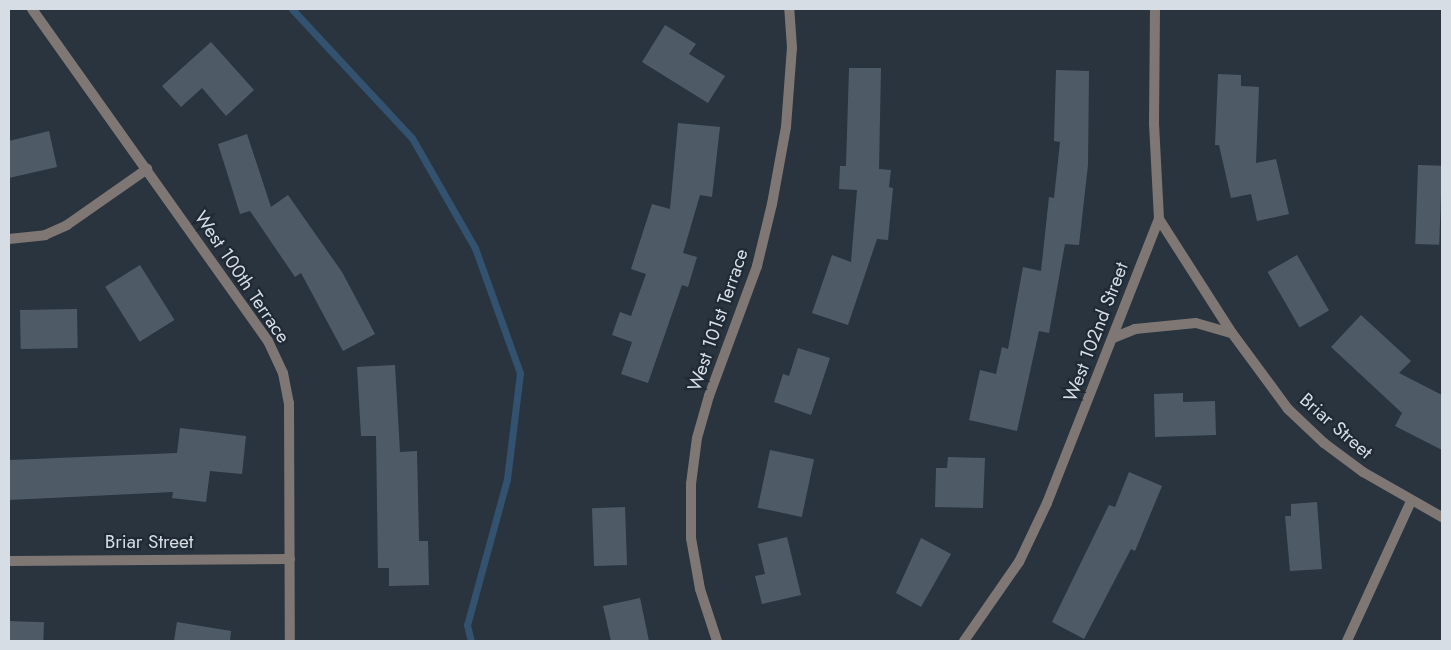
<!DOCTYPE html>
<html>
<head>
<meta charset="utf-8">
<style>
	body { margin:0 }
	#map { position:relative; width:1451px; height:650px; overflow:hidden; background:#29343f; font-family:Jost,sans-serif }
	div>[style] { position:absolute }
	.stream>* { height:7px; margin:-3.5px; padding:0 3.5px; transform-origin:3.5px; border-radius:3.5px; background:#325270 }
	.building>* { inset:0; background:#4e5b67; transform-origin:0 0 }
	.street>* { height:10px; margin:-5px; padding:0 5px; transform-origin:5px; border-radius:5px; background:#7f7774 }
	span { translate:-50% -50%; white-space:nowrap; text-align:center; line-height:1.15; -webkit-text-stroke:4.5px #1f2a35; paint-order:stroke }
	.street-label { font-size:19px; color:#d6dde4 }
	.frame { position:absolute; inset:0; border:10px solid #d6dde4; pointer-events:none }
</style>
</head>
<body>
<div id="map">
	<div class="stream">
		<i style="left:292px;top:9px;width:176px;rotate:47.1deg"></i>
		<i style="left:412px;top:138px;width:127px;rotate:60.2deg"></i>
		<i style="left:475px;top:248px;width:133px;rotate:70.2deg"></i>
		<i style="left:520px;top:373px;width:107px;rotate:97deg"></i>
		<i style="left:507px;top:479px;width:151px;rotate:105.3deg"></i>
		<i style="left:467px;top:625px;width:16px;rotate:76deg"></i>
	</div>
	<div class="building">
		<i style="clip-path:polygon(665px 25px,696px 44px,689px 54px,725px 76px,708px 103px,642px 62px)"></i>
		<i style="clip-path:polygon(211px 42px,254px 90px,226px 116px,202px 88px,181px 107px,162px 86px)"></i>
		<i style="clip-path:polygon(849px 68px,881px 68px,879px 169px,891px 170px,889px 187px,893px 188px,888px 240px,877px 239px,848px 325px,812px 313px,832px 255px,851px 262px,857px 190px,839px 189px,840px 166px,846px 166px)"></i>
		<i style="clip-path:polygon(1056px 70px,1089px 71px,1088px 165px,1079px 245px,1065px 244px,1049px 333px,1039px 331px,1017px 431px,969px 420px,980px 370px,996px 374px,1002px 347px,1008px 349px,1023px 267px,1041px 271px,1049px 197px,1054px 198px,1060px 142px,1054px 141px)"></i>
		<i style="clip-path:polygon(1218px 74px,1241px 75px,1241px 86px,1259px 87px,1256px 163px,1276px 159px,1289px 214px,1257px 221px,1251px 194px,1231px 198px,1219px 145px,1215px 145px)"></i>
		<i style="clip-path:polygon(678px 123px,720px 127px,712px 197px,700px 195px,683px 253px,697px 257px,688px 287px,682px 285px,648px 383px,621px 374px,632px 342px,612px 335px,620px 312px,631px 316px,646px 274px,631px 269px,652px 204px,670px 209px)"></i>
		<i style="clip-path:polygon(49px 131px,57px 167px,9px 178px,9px 141px)"></i>
		<i style="clip-path:polygon(247px 134px,271px 207px,288px 195px,342px 272px,375px 334px,343px 351px,301px 273px,295px 277px,250px 211px,240px 214px,218px 144px)"></i>
		<i style="left:1418px;top:165px;width:24px;height:79px;rotate:2deg"></i>
		<i style="left:1297px;top:255px;width:64px;height:34px;rotate:60deg"></i>
		<i style="left:140px;top:265px;width:65px;height:41px;rotate:58deg"></i>
		<i style="left:77px;top:309px;width:39px;height:57px;rotate:89deg"></i>
		<i style="clip-path:polygon(1361px 315px,1411px 361px,1399px 373px,1442px 395px,1442px 450px,1395px 426px,1402px 413px,1331px 347px)"></i>
		<i style="clip-path:polygon(798px 348px,830px 358px,811px 415px,774px 402px,783px 374px,789px 376px)"></i>
		<i style="clip-path:polygon(395px 365px,400px 452px,417px 451px,419px 541px,428px 541px,429px 585px,389px 586px,389px 568px,378px 568px,376px 436px,361px 436px,357px 367px)"></i>
		<i style="clip-path:polygon(1183px 393px,1183px 402px,1215px 401px,1216px 435px,1155px 437px,1154px 394px)"></i>
		<i style="clip-path:polygon(180px 428px,246px 436px,242px 474px,210px 471px,206px 502px,172px 498px,173px 492px,9px 500px,9px 460px,177px 453px)"></i>
		<i style="left:770px;top:450px;width:45px;height:59px;rotate:12deg"></i>
		<i style="clip-path:polygon(948px 457px,985px 458px,983px 508px,935px 507px,936px 468px,947px 468px)"></i>
		<i style="clip-path:polygon(1129px 472px,1162px 486px,1135px 551px,1131px 549px,1084px 639px,1052px 622px,1109px 505px,1115px 507px)"></i>
		<i style="clip-path:polygon(1317px 502px,1322px 569px,1290px 571px,1285px 516px,1291px 516px,1291px 504px)"></i>
		<i style="left:625px;top:507px;width:58px;height:33px;rotate:88deg"></i>
		<i style="clip-path:polygon(787px 537px,801px 595px,762px 604px,755px 576px,765px 574px,758px 544px)"></i>
		<i style="clip-path:polygon(921px 538px,951px 554px,921px 607px,896px 593px)"></i>
		<i style="clip-path:polygon(640px 598px,649px 641px,611px 641px,603px 606px)"></i>
		<i style="left:9px;top:621px;width:35px;height:20px;rotate:2deg"></i>
		<i style="clip-path:polygon(177px 622px,231px 631px,230px 641px,174px 641px)"></i>
	</div>
	<div class="street">
		<i style="left:32px;top:9px;width:407px;rotate:54.6deg"></i>
		<i style="left:268px;top:341px;width:35px;rotate:65deg"></i>
		<i style="left:283px;top:373px;width:31px;rotate:79deg"></i>
		<i style="left:289px;top:403px;width:238px;rotate:89.8deg"></i>
		<i style="left:1159px;top:219px;width:135px;rotate:57.4deg"></i>
		<i style="left:9px;top:239px;width:36px;rotate:-6deg"></i>
		<i style="left:45px;top:235px;width:24px;rotate:-24deg"></i>
		<i style="left:67px;top:225px;width:98px;rotate:-35deg"></i>
		<i style="left:1113px;top:338px;width:24px;rotate:-22deg"></i>
		<i style="left:1135px;top:329px;width:61px;rotate:-5.6deg"></i>
		<i style="left:1196px;top:323px;width:37px;rotate:16deg"></i>
		<i style="left:1232px;top:333px;width:94px;rotate:53.6deg"></i>
		<i style="left:1288px;top:409px;width:50px;rotate:43.4deg"></i>
		<i style="left:1324px;top:443px;width:49px;rotate:36.6deg"></i>
		<i style="left:1363px;top:472px;width:91px;rotate:29.7deg"></i>
		<i style="left:9px;top:561px;width:281px;rotate:-0.4deg"></i>
		<i style="left:717px;top:641px;width:55px;rotate:-108.1deg"></i>
		<i style="left:700px;top:589px;width:52px;rotate:-100deg"></i>
		<i style="left:691px;top:538px;width:54px;rotate:-90deg"></i>
		<i style="left:691px;top:484px;width:46px;rotate:-82.6deg"></i>
		<i style="left:697px;top:438px;width:44px;rotate:-74.1deg"></i>
		<i style="left:709px;top:396px;width:139px;rotate:-69.7deg"></i>
		<i style="left:757px;top:266px;width:64px;rotate:-76.4deg"></i>
		<i style="left:772px;top:204px;width:78px;rotate:-79.7deg"></i>
		<i style="left:786px;top:127px;width:79px;rotate:-85.7deg"></i>
		<i style="left:792px;top:48px;width:39px;rotate:-94deg"></i>
		<i style="left:964px;top:641px;width:96px;rotate:-55.2deg"></i>
		<i style="left:1019px;top:562px;width:65px;rotate:-64.6deg"></i>
		<i style="left:1047px;top:503px;width:305px;rotate:-68.5deg"></i>
		<i style="left:1159px;top:219px;width:95px;rotate:-93deg"></i>
		<i style="left:1154px;top:124px;width:115px;rotate:-89.5deg"></i>
		<i style="left:1347px;top:641px;width:154px;rotate:-65.4deg"></i>
	</div>
	<div class="street-label">
		<span style="left:242px;top:277px;rotate:56deg">West 100th Terrace</span>
		<span style="left:718px;top:320px;rotate:-71deg">West 101st Terrace</span>
		<span style="left:1096px;top:332px;rotate:-69deg">West 102nd Street</span>
		<span style="left:1336px;top:426px;rotate:41deg">Briar Street</span>
		<span style="left:149px;top:542px">Briar Street</span>
	</div>
	<div class="frame"></div>
</div>
</body>
</html>
